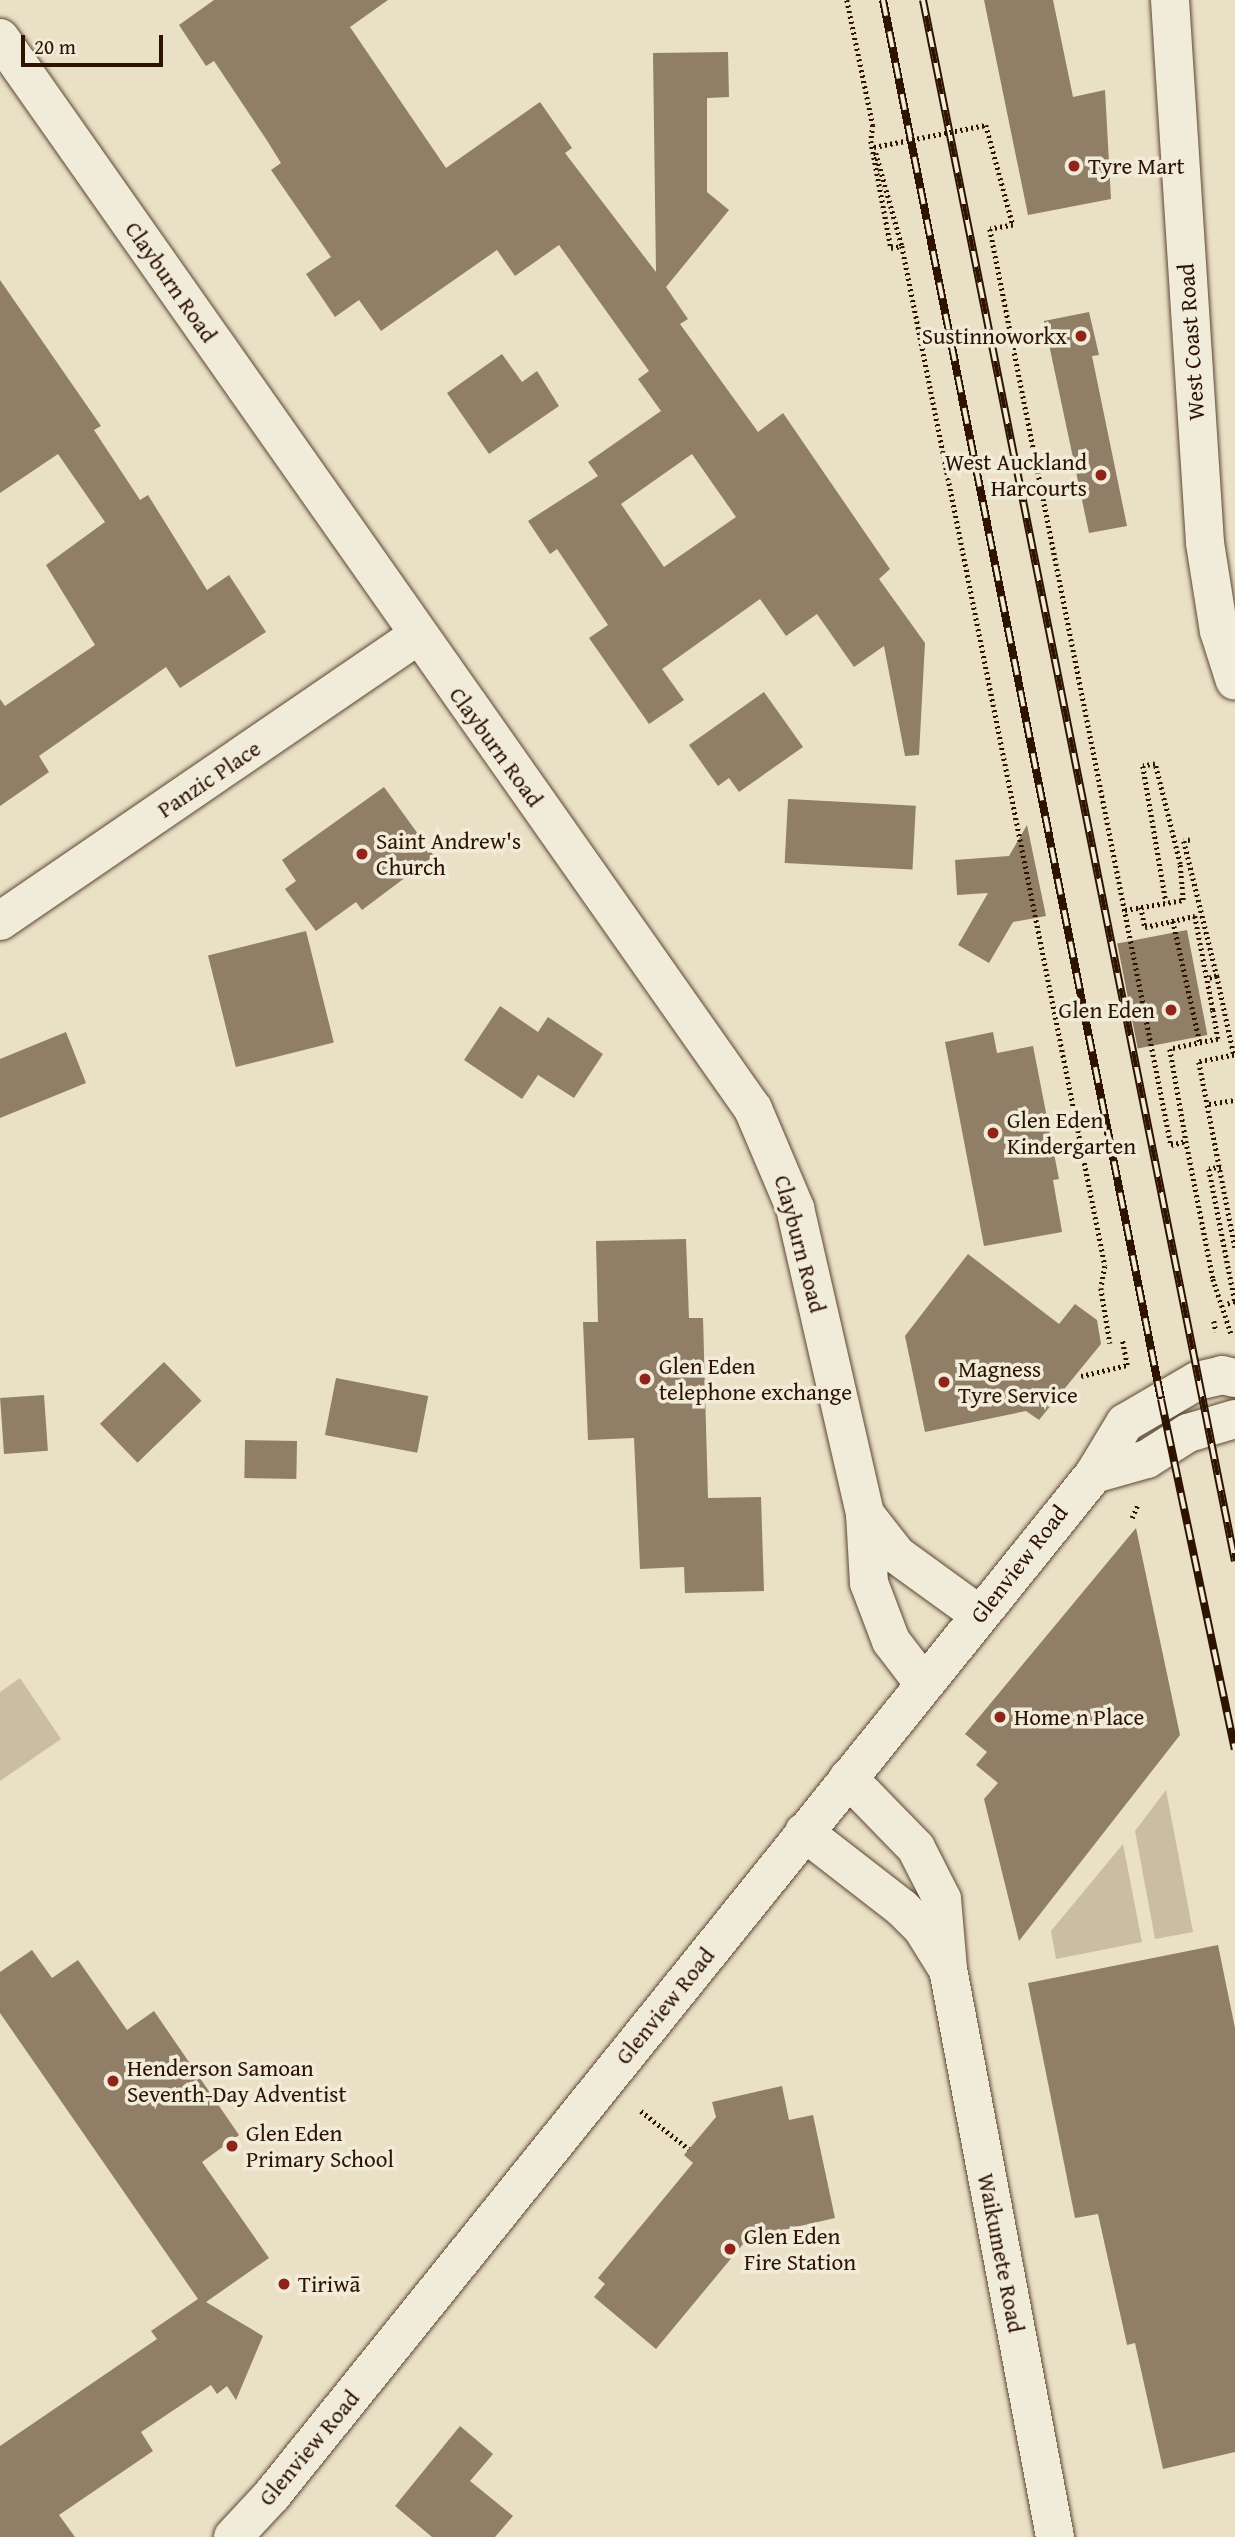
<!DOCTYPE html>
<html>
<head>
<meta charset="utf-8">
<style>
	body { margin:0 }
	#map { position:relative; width:1235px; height:2537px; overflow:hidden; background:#eae0c6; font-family:"Gentium Book Plus",serif }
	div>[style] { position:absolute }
	.green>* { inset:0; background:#cabda4 }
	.building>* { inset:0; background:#907e67; transform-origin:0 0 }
	.path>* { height:4.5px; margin-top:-2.25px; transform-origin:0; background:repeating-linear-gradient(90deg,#2e1400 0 2px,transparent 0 5.5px) }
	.roads { filter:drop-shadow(0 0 2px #5d4732) drop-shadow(0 0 2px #5d4732) }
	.street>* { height:38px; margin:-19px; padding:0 19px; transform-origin:19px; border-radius:19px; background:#f1ebda }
	.secondary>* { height:38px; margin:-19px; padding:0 19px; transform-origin:19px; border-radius:19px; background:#f1ebda }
	.rail>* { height:8px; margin-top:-4px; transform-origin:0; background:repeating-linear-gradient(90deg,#f1ebda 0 16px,#2e1400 0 32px); box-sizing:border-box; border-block:2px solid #2e1400 }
	.path-bridge>* { height:4.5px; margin-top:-2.25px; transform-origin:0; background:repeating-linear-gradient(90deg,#2e1400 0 2px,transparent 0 5.5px) }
	.dots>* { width:19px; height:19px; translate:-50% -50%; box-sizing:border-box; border:4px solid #f1ebda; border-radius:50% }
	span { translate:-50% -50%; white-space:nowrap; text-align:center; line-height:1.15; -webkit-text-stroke:7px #f1ebda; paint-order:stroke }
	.poi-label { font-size:23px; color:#2e1400 }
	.left { translate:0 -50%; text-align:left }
	.right { translate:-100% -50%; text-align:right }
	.street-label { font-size:23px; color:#2e1400 }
	.scale { position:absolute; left:21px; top:35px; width:142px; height:32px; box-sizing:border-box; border:4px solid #2e1400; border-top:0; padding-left:9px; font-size:21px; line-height:24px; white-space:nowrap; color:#2e1400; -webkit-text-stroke:5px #f1ebda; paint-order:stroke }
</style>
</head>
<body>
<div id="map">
	<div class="green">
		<i style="clip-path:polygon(20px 1678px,61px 1739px,0 1781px,0 1692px)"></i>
		<i style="clip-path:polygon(1166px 1790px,1193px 1932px,1155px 1939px,1135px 1831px)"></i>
		<i style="clip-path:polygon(1123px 1844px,1142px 1942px,1056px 1959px,1051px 1931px)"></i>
	</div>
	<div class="building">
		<i style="clip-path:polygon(evenodd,214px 0,388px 0,350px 27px,446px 168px,540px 102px,572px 148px,565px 153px,656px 272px,653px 53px,728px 52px,729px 97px,707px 98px,707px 192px,729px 210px,666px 287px,688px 319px,680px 324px,758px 432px,783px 413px,890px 569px,879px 579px,925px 643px,919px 755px,905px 756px,884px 646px,854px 667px,817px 614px,786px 636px,760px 599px,662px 669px,684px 700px,649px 724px,589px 638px,608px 625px,557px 549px,550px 554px,528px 521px,598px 476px,588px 462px,661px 411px,638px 379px,649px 371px,559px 245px,515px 276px,497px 250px,381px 331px,359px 300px,335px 317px,306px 274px,331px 257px,271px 170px,281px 163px,266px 139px,214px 61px,206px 66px,179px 25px,214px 0,692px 454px,736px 517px,664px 567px,621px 504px,692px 454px)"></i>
		<i style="clip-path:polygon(984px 0,1053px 0,1073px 97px,1105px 90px,1111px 199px,1028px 215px)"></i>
		<i style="clip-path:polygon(0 280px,101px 426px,94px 430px,140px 500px,148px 495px,207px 590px,229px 575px,266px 632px,180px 688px,166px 667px,39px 756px,49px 772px,0 806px,0 699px,5px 706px,95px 645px,46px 565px,105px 522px,58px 454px,0 493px)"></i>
		<i style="clip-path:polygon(1089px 312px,1099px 355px,1092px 356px,1127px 526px,1089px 533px,1044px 321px)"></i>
		<i style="clip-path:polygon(502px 354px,522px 382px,537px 371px,559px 406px,489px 454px,447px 393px)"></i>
		<i style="clip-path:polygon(764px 692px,803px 747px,739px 792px,729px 778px,718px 786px,689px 745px)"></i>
		<i style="clip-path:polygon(384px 787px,434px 856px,362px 910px,356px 902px,316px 931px,285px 889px,296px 881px,282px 860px)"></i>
		<i style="left:788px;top:799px;width:128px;height:64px;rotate:3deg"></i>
		<i style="clip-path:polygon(1027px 825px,1046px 916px,1013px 922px,989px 963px,958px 945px,988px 893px,957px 895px,955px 860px,1009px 856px)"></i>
		<i style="left:1187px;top:930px;width:107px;height:71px;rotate:79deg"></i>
		<i style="left:306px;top:931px;width:115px;height:101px;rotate:76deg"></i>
		<i style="clip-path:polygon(500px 1006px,538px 1032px,548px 1017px,603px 1054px,574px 1098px,538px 1075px,522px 1099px,464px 1060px)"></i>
		<i style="clip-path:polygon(66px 1032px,86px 1083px,0 1118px,0 1059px)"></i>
		<i style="clip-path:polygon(993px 1032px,997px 1053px,1033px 1046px,1059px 1179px,1053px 1180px,1062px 1232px,984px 1246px,945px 1042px)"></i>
		<i style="clip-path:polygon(686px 1239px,689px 1318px,703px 1318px,708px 1498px,761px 1497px,764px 1591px,685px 1593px,684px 1567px,640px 1569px,634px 1438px,588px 1440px,583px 1322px,598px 1322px,596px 1241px)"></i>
		<i style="clip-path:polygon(968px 1254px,1059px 1324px,1075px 1304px,1097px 1320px,1101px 1344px,1039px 1420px,1026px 1411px,925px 1432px,905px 1336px)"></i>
		<i style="left:164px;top:1362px;width:54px;height:89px;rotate:46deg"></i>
		<i style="left:336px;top:1378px;width:94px;height:58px;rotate:11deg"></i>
		<i style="left:44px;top:1395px;width:56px;height:44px;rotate:86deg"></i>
		<i style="left:245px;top:1440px;width:52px;height:38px;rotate:1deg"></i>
		<i style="clip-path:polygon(1136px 1528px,1180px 1735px,1019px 1941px,984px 1799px,998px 1783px,976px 1765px,987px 1752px,965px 1734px)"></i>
		<i style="clip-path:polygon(1218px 1945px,1235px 2028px,1235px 2452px,1163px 2469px,1135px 2343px,1127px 2345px,1098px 2214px,1075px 2218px,1028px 1983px)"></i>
		<i style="clip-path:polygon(32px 1950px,52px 1978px,78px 1960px,127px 2030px,154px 2011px,239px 2135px,202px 2162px,269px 2258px,206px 2302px,263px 2336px,236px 2400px,227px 2386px,217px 2394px,211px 2385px,141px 2432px,153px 2451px,59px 2515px,75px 2537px,0 2537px,0 2446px,157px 2339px,151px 2331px,198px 2299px,0 2013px,0 1972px)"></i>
		<i style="clip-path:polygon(782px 2086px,789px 2120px,813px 2115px,835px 2218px,748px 2238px,656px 2349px,594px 2297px,605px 2284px,598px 2278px,693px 2163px,684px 2155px,716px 2117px,712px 2102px)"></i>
		<i style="clip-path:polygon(460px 2426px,493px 2454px,470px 2481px,513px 2516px,495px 2537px,432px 2537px,395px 2506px)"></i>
	</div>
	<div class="path">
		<i style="left:847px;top:0;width:128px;rotate:78.3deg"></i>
		<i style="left:873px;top:125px;width:16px;rotate:97deg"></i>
		<i style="left:871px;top:141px;width:109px;rotate:79.4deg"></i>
		<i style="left:891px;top:248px;width:11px;rotate:-10deg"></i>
		<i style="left:902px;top:246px;width:1040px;rotate:78.74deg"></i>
		<i style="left:1105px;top:1266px;width:22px;rotate:100deg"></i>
		<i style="left:1101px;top:1288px;width:56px;rotate:80.7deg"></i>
		<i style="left:986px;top:125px;width:104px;rotate:74.9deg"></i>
		<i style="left:1013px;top:225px;width:23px;rotate:170deg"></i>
		<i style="left:990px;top:229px;width:934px;rotate:78.82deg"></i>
		<i style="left:1171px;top:1145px;width:16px;rotate:-15deg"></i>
		<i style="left:1186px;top:1141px;width:141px;rotate:78.9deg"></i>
		<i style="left:1213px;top:1279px;width:57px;rotate:71.6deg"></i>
		<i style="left:876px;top:153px;width:97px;rotate:74.4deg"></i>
		<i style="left:1190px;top:840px;width:6px;rotate:171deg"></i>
		<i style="left:1184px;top:841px;width:139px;rotate:76.3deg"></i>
		<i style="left:1217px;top:976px;width:10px;rotate:163deg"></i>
		<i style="left:1141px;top:907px;width:20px;rotate:79deg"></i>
		<i style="left:1145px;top:927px;width:51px;rotate:-12.4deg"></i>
		<i style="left:1195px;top:916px;width:96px;rotate:79.2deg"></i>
		<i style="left:1213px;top:1010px;width:29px;rotate:80deg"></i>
		<i style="left:1218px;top:1039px;width:49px;rotate:168.2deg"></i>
		<i style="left:1170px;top:1049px;width:93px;rotate:80.1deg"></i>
		<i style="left:1125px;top:910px;width:59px;rotate:-9.8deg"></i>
		<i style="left:1183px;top:900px;width:36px;rotate:-95deg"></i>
		<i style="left:1180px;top:864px;width:103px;rotate:-104deg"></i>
		<i style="left:1155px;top:764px;width:12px;rotate:171deg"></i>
		<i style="left:1143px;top:766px;width:138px;rotate:80.4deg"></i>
		<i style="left:1173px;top:921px;width:125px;rotate:77.5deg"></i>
		<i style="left:1217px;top:976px;width:81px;rotate:77.9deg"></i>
		<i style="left:1234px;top:1055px;width:36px;rotate:169deg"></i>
		<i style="left:1199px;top:1062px;width:189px;rotate:79deg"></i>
		<i style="left:1209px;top:1104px;width:26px;rotate:-9deg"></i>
		<i style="left:1221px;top:1167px;width:12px;rotate:171deg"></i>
		<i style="left:1209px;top:1169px;width:136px;rotate:78.9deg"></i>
		<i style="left:1235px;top:1302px;width:11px;rotate:165deg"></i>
		<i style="left:1214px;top:1321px;width:11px;rotate:80deg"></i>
		<i style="left:1081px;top:1376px;width:47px;rotate:-13.4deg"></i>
		<i style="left:1127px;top:1365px;width:25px;rotate:-101deg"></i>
		<i style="left:1132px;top:1518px;width:13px;rotate:-67deg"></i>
		<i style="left:641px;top:2111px;width:61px;rotate:38.4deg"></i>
	</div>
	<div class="roads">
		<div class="street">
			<i style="left:0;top:38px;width:1309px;rotate:54.89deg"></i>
			<i style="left:753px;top:1109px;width:108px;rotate:67deg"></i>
			<i style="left:795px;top:1208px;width:314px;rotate:77.1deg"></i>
			<i style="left:865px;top:1514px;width:69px;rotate:86.7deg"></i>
			<i style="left:869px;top:1583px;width:62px;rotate:69.2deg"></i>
			<i style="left:891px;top:1641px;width:54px;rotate:52.5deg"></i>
			<i style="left:0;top:921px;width:505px;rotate:-34.35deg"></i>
			<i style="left:865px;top:1514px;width:52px;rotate:52deg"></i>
			<i style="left:897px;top:1555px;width:102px;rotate:35.9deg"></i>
			<i style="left:848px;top:1778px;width:98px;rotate:45.8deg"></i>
			<i style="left:916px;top:1848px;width:57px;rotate:63deg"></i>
			<i style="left:942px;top:1899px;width:70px;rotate:85.1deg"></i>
			<i style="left:948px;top:1969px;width:578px;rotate:79.33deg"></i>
			<i style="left:804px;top:1832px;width:124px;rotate:37.8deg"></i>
			<i style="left:902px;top:1908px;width:28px;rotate:45deg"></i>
			<i style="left:922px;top:1928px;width:47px;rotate:58deg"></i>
		</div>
		<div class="secondary">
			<i style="left:1170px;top:0;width:544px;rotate:86.31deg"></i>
			<i style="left:1205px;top:543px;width:89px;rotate:81deg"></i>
			<i style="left:1219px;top:631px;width:52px;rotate:72.3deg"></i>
			<i style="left:1094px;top:1474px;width:55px;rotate:-15.8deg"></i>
			<i style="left:1147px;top:1459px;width:49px;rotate:-32.4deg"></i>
			<i style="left:1188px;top:1433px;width:49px;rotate:-16.6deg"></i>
			<i style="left:233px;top:2537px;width:57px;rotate:-47.1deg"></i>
			<i style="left:272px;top:2495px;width:1311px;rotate:-51.16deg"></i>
			<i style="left:1094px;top:1474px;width:60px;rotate:-58.7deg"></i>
			<i style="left:1125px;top:1423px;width:83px;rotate:-30.3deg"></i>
			<i style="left:1197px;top:1381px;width:26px;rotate:-13deg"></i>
			<i style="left:1222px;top:1375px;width:13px;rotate:13deg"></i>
		</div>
	</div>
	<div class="rail">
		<i style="left:883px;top:0;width:1426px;rotate:78.76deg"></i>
		<i style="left:1161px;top:1399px;width:358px;rotate:78.1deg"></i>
		<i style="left:923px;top:0;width:1592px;rotate:78.7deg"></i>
	</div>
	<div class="path-bridge">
		<i style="left:874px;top:147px;width:114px;rotate:-11.1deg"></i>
	</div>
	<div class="dots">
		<i style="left:1074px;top:166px;background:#8f2418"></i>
		<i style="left:1081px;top:336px;background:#8f2418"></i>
		<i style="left:1101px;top:475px;background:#8f2418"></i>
		<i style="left:362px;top:854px;background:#8f2418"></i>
		<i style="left:1171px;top:1010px;background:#8f2418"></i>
		<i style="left:993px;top:1133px;background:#8f2418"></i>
		<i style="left:645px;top:1379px;background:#8f2418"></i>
		<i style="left:944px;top:1382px;background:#8f2418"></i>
		<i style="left:1000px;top:1717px;background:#8f2418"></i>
		<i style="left:113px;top:2081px;background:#8f2418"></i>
		<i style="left:232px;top:2146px;background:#8f2418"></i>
		<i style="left:730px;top:2249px;background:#8f2418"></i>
		<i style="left:284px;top:2284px;background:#8f2418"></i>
	</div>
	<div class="poi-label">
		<span class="left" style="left:1088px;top:166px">Tyre Mart</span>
		<span class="right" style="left:1067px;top:336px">Sustinnoworkx</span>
		<span class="right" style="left:1087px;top:475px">West Auckland<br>Harcourts</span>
		<span class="left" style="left:376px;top:854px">Saint Andrew's<br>Church</span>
		<span class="right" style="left:1155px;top:1010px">Glen Eden</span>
		<span class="left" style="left:1007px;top:1133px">Glen Eden<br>Kindergarten</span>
		<span class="left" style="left:659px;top:1379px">Glen Eden<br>telephone exchange</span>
		<span class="left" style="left:958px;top:1382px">Magness<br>Tyre Service</span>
		<span class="left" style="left:1014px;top:1717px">Home n Place</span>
		<span class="left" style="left:127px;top:2081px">Henderson Samoan<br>Seventh-Day Adventist</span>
		<span class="left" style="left:246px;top:2146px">Glen Eden<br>Primary School</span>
		<span class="left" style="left:744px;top:2249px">Glen Eden<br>Fire Station</span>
		<span class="left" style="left:298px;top:2284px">Tiriwā</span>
	</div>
	<div class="street-label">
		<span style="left:171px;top:282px;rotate:55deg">Clayburn Road</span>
		<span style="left:1191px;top:342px;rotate:-94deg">West Coast Road</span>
		<span style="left:496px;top:747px;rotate:54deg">Clayburn Road</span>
		<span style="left:209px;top:779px;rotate:-34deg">Panzic Place</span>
		<span style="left:800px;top:1244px;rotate:75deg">Clayburn Road</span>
		<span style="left:1019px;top:1564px;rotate:-52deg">Glenview Road</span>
		<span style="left:665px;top:2006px;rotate:-51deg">Glenview Road</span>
		<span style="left:1001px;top:2253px;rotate:79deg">Waikumete Road</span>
		<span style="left:309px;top:2448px;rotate:-50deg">Glenview Road</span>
	</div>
	<div class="scale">20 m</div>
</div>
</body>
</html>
